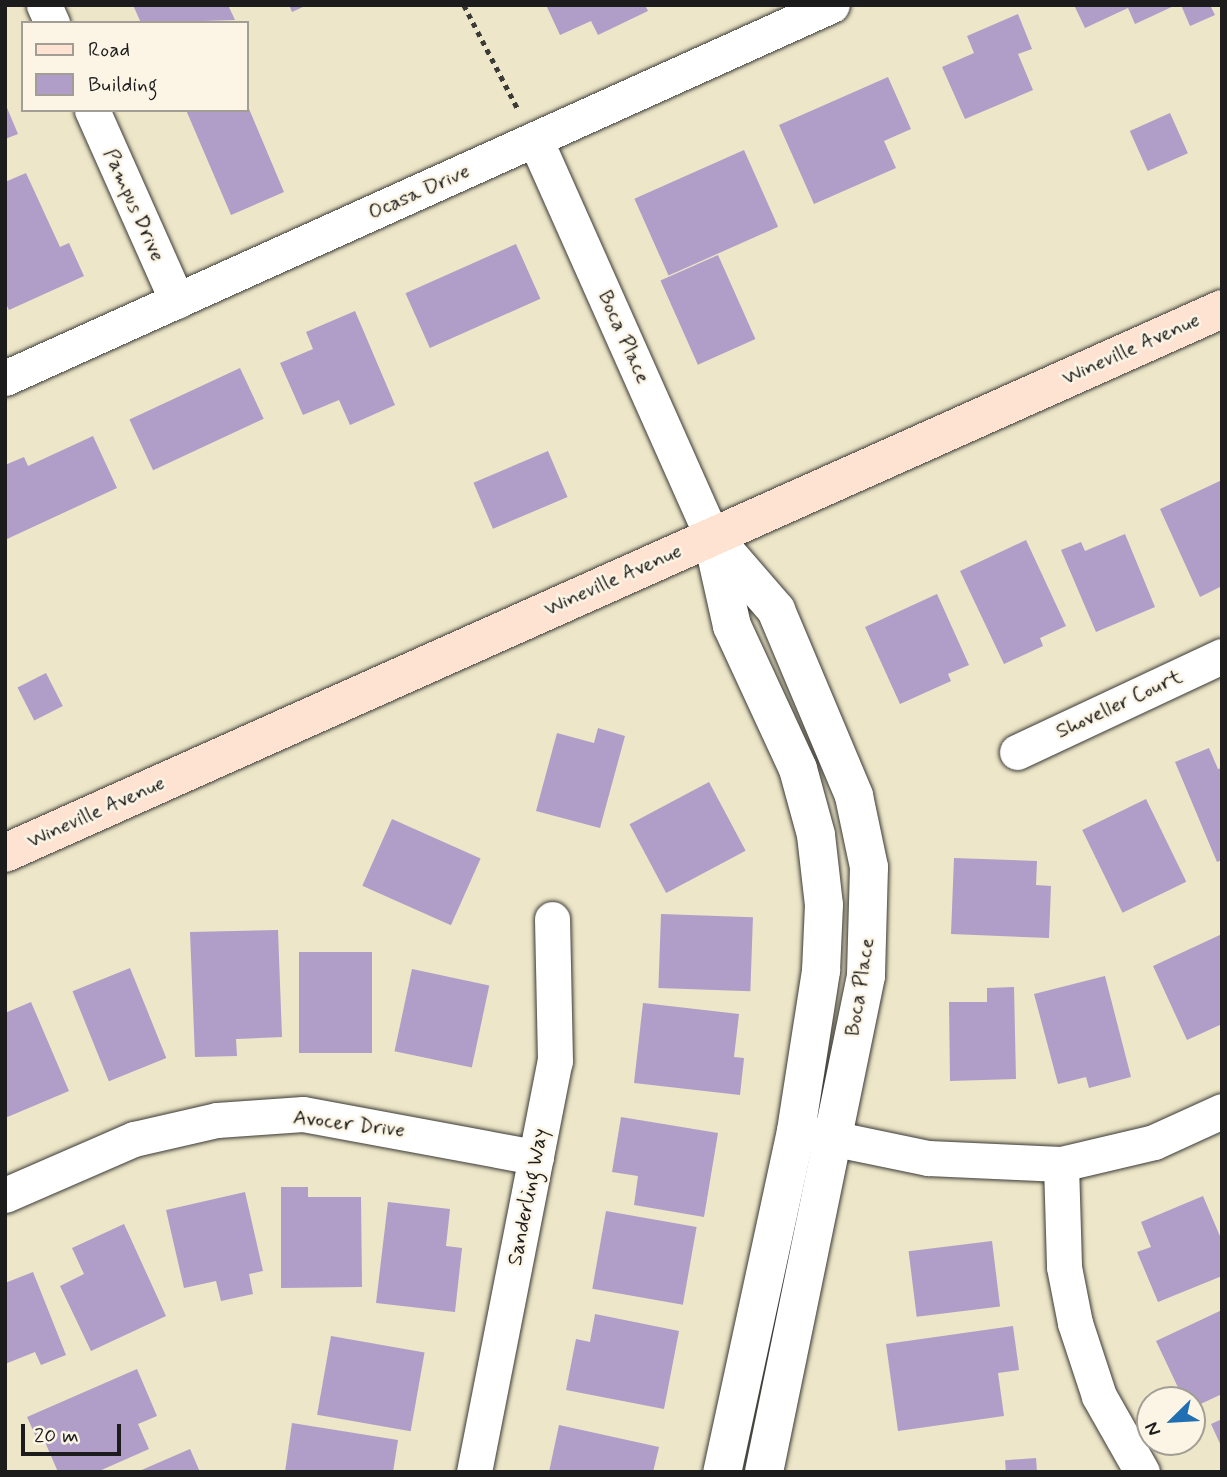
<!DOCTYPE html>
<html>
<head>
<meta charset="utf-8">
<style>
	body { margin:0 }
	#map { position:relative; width:1227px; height:1477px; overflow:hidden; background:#ede6c8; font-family:Mynerve,sans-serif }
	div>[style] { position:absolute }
	.building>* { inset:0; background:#b09ec8; transform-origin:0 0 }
	.path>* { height:4.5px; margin-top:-2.25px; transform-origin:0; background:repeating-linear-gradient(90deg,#3b3a36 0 5px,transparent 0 10px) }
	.roads { filter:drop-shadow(0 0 2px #3b3a36) drop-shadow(0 0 2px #3b3a36) }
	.minor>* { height:35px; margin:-17.5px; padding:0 17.5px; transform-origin:17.5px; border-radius:17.5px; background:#fff }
	.tertiary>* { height:38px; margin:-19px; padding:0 19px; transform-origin:19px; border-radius:19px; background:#fff }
	.secondary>* { height:38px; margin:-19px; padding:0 19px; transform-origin:19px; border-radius:19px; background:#fee3d2 }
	span { translate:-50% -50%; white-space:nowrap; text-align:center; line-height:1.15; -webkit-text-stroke:5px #fcf5e5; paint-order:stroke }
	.street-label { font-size:21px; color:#1c1c1c }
	.frame { position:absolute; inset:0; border:7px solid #1c1c1c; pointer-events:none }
	.legend { position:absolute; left:21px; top:21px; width:228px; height:91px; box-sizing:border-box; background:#fcf5e5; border:2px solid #a29e95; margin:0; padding:9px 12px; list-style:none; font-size:21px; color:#1c1c1c }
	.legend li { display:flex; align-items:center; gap:14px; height:35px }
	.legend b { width:35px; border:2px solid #a29e95 }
	.north { position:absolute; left:1136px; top:1386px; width:70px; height:70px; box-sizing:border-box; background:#fcf5e5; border:2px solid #a29e95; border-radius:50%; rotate:246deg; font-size:19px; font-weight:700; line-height:28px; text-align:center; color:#1c1c1c }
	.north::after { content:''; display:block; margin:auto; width:24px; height:32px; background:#1f6fb2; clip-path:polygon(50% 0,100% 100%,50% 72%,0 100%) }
	.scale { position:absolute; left:21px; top:1424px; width:100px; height:32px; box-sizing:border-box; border:4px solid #1c1c1c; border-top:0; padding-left:9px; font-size:21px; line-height:24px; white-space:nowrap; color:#1c1c1c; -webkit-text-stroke:5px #fcf5e5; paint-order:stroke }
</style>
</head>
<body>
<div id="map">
	<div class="building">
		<i style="clip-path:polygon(133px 5px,228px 5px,235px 20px,141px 23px)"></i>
		<i style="clip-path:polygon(289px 5px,307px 5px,292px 12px)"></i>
		<i style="clip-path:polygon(546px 5px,645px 5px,648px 11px,598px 35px,591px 21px,560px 35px)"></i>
		<i style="clip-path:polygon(1074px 5px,1176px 5px,1135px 24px,1128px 8px,1085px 28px)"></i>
		<i style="clip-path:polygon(1181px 5px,1210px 5px,1215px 15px,1190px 26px)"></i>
		<i style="clip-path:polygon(1018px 14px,1032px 49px,1018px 54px,1033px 90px,965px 119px,942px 67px,974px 53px,967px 36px)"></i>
		<i style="clip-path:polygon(888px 77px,911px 129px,884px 141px,896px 168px,814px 204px,779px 125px)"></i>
		<i style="clip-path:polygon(5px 103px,18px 134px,5px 139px)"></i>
		<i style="clip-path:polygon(247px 104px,284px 192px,231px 215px,186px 110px,247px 110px)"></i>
		<i style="left:1170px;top:113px;width:44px;height:44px;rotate:66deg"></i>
		<i style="left:744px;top:150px;width:84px;height:120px;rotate:66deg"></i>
		<i style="clip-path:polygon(26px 173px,60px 247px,69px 243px,84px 276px,9px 310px,5px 302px,5px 182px)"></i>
		<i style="left:516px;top:244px;width:60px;height:121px;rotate:66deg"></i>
		<i style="left:718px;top:255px;width:92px;height:63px;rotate:66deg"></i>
		<i style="clip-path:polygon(355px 311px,395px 405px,350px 425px,339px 400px,303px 415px,280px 363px,313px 349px,306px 332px)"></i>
		<i style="left:240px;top:368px;width:56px;height:122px;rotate:65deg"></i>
		<i style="clip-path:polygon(93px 436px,117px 488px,7px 539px,5px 465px,24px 457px,28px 466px)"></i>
		<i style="left:548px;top:451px;width:50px;height:81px;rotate:67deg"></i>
		<i style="clip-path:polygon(1222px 480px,1222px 586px,1200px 597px,1160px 509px)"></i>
		<i style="clip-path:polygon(1125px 534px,1155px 607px,1096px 632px,1061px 550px,1081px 542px,1085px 551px)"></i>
		<i style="clip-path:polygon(1026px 540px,1066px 626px,1040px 638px,1043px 646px,1004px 664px,960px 571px)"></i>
		<i style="clip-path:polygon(937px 594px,969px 665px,948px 674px,951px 681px,900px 704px,865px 627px)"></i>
		<i style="left:46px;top:673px;width:37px;height:32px;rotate:63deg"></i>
		<i style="clip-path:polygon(598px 728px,625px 736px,600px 828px,536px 811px,557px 733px,594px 743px)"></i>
		<i style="clip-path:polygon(1209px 748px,1218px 769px,1222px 768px,1222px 860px,1217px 862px,1175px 762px)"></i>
		<i style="left:709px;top:782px;width:78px;height:90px;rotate:62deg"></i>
		<i style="left:1146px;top:799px;width:92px;height:71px;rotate:64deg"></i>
		<i style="left:392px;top:819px;width:97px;height:73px;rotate:24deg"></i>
		<i style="clip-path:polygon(954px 858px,1037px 861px,1036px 885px,1051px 886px,1049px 938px,951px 934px)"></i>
		<i style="left:661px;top:914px;width:92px;height:74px;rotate:2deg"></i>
		<i style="clip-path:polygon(278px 930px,282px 1037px,236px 1039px,237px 1056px,195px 1057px,190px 932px)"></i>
		<i style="clip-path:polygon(1222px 934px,1222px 1024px,1187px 1040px,1153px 966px)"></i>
		<i style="left:299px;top:952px;width:73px;height:101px"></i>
		<i style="left:130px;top:968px;width:97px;height:62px;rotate:68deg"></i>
		<i style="left:412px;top:969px;width:79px;height:84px;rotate:12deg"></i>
		<i style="clip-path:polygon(1105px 976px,1131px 1077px,1089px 1088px,1086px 1077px,1058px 1084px,1034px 994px)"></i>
		<i style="clip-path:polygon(1014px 987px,1016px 1079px,950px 1081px,949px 1002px,987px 1002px,987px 988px)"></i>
		<i style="clip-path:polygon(31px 1002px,69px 1091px,5px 1118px,5px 1013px)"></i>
		<i style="clip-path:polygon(643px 1003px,739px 1014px,734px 1057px,744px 1058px,740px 1095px,634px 1083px)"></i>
		<i style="clip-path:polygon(621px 1117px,718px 1133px,704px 1217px,634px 1205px,638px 1176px,612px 1172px)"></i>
		<i style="clip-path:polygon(281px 1187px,308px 1187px,308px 1197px,361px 1197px,362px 1287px,281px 1288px)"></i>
		<i style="clip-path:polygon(245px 1192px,263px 1271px,249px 1274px,253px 1294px,221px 1301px,216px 1281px,184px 1288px,166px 1210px)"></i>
		<i style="clip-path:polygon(1203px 1196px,1222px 1241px,1222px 1276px,1158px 1302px,1137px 1252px,1151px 1247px,1141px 1222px)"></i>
		<i style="clip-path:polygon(388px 1202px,450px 1209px,446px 1246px,462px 1248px,455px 1312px,376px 1303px)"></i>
		<i style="left:606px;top:1211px;width:92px;height:79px;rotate:10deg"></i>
		<i style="clip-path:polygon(124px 1224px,166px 1316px,91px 1351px,60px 1286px,84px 1274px,72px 1248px)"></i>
		<i style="left:992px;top:1241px;width:66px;height:84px;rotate:83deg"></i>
		<i style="clip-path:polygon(33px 1272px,66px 1355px,41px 1365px,35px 1352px,5px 1364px,5px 1283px)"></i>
		<i style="clip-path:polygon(1222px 1310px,1222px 1394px,1192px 1408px,1192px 1400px,1184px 1400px,1156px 1341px)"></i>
		<i style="clip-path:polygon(595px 1314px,679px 1331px,664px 1409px,566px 1390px,576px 1339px,590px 1342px)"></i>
		<i style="clip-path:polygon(1013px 1326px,1019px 1370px,998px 1373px,1004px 1416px,898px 1431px,886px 1344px)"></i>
		<i style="left:331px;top:1336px;width:95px;height:80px;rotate:10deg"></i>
		<i style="clip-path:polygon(137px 1369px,157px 1416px,138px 1424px,149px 1449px,97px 1472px,58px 1472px,42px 1435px,36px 1437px,27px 1417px)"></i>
		<i style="clip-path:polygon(1222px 1419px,1222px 1448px,1211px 1424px)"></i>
		<i style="clip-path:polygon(292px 1423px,398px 1440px,393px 1472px,285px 1472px)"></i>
		<i style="clip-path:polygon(559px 1425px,659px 1447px,653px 1472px,549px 1472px)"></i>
		<i style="clip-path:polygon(190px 1449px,200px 1472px,137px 1472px)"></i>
		<i style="left:1036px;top:1458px;width:14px;height:31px;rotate:86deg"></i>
	</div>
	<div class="path">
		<i style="left:464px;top:5px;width:119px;rotate:62.6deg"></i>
	</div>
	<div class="roads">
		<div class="minor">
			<i style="left:44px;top:5px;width:20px;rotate:66deg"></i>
			<i style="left:92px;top:110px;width:209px;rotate:66deg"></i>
			<i style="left:535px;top:139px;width:435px;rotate:66deg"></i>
			<i style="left:5px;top:378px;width:907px;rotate:-24.28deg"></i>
			<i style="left:1017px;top:752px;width:226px;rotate:-25.1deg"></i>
			<i style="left:807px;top:1133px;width:124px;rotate:11.7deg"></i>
			<i style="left:928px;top:1158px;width:133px;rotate:2.6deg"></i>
			<i style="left:1061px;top:1164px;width:96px;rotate:-13.3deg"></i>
			<i style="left:1154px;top:1142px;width:75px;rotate:-24.5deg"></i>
			<i style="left:1061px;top:1164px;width:103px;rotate:88.3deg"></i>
			<i style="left:1064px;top:1267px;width:57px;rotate:78.9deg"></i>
			<i style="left:1075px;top:1323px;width:77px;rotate:71.8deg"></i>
			<i style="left:1099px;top:1396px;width:87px;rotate:60.5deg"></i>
			<i style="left:5px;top:1195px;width:141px;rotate:-23.5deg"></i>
			<i style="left:134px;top:1139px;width:85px;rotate:-12.9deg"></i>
			<i style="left:217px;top:1120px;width:86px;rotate:-4deg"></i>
			<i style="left:303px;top:1114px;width:237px;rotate:10.5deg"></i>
			<i style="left:474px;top:1472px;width:419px;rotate:-78.9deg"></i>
			<i style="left:555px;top:1061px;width:142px;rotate:-91.2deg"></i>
		</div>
		<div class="tertiary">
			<i style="left:712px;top:536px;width:98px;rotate:49.1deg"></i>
			<i style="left:776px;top:610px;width:202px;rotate:67.2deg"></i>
			<i style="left:854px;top:796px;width:73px;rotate:78.1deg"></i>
			<i style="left:869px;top:867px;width:109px;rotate:91.6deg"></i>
			<i style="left:866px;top:976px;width:506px;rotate:101.62deg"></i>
			<i style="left:713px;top:541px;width:87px;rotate:77.4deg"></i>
			<i style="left:732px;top:626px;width:157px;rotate:65.2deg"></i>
			<i style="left:798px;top:769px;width:68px;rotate:74.7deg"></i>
			<i style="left:816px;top:835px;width:70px;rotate:83.5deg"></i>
			<i style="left:824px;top:905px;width:66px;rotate:92.6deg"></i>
			<i style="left:821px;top:971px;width:162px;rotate:98.9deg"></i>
			<i style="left:796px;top:1131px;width:349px;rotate:102.2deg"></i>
		</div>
		<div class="secondary">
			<i style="left:5px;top:853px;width:1333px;rotate:-24.08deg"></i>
		</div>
	</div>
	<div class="street-label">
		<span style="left:419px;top:192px;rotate:-24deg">Ocasa Drive</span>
		<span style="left:134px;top:205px;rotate:66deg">Pampus Drive</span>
		<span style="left:624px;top:337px;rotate:66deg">Boca Place</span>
		<span style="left:1131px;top:349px;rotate:-24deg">Wineville Avenue</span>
		<span style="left:613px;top:580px;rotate:-24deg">Wineville Avenue</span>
		<span style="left:1119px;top:704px;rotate:-25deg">Shoveller Court</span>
		<span style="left:96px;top:812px;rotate:-24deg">Wineville Avenue</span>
		<span style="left:860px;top:987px;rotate:-81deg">Boca Place</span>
		<span style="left:349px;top:1124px;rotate:7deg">Avocer Drive</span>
		<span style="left:528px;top:1197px;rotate:-79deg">Sanderling Way</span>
	</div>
	<div class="frame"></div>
	<ul class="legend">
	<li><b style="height:9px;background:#fee3d2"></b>Road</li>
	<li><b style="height:19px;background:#b09ec8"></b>Building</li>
	</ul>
	<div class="north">N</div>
	<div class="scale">20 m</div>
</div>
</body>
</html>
